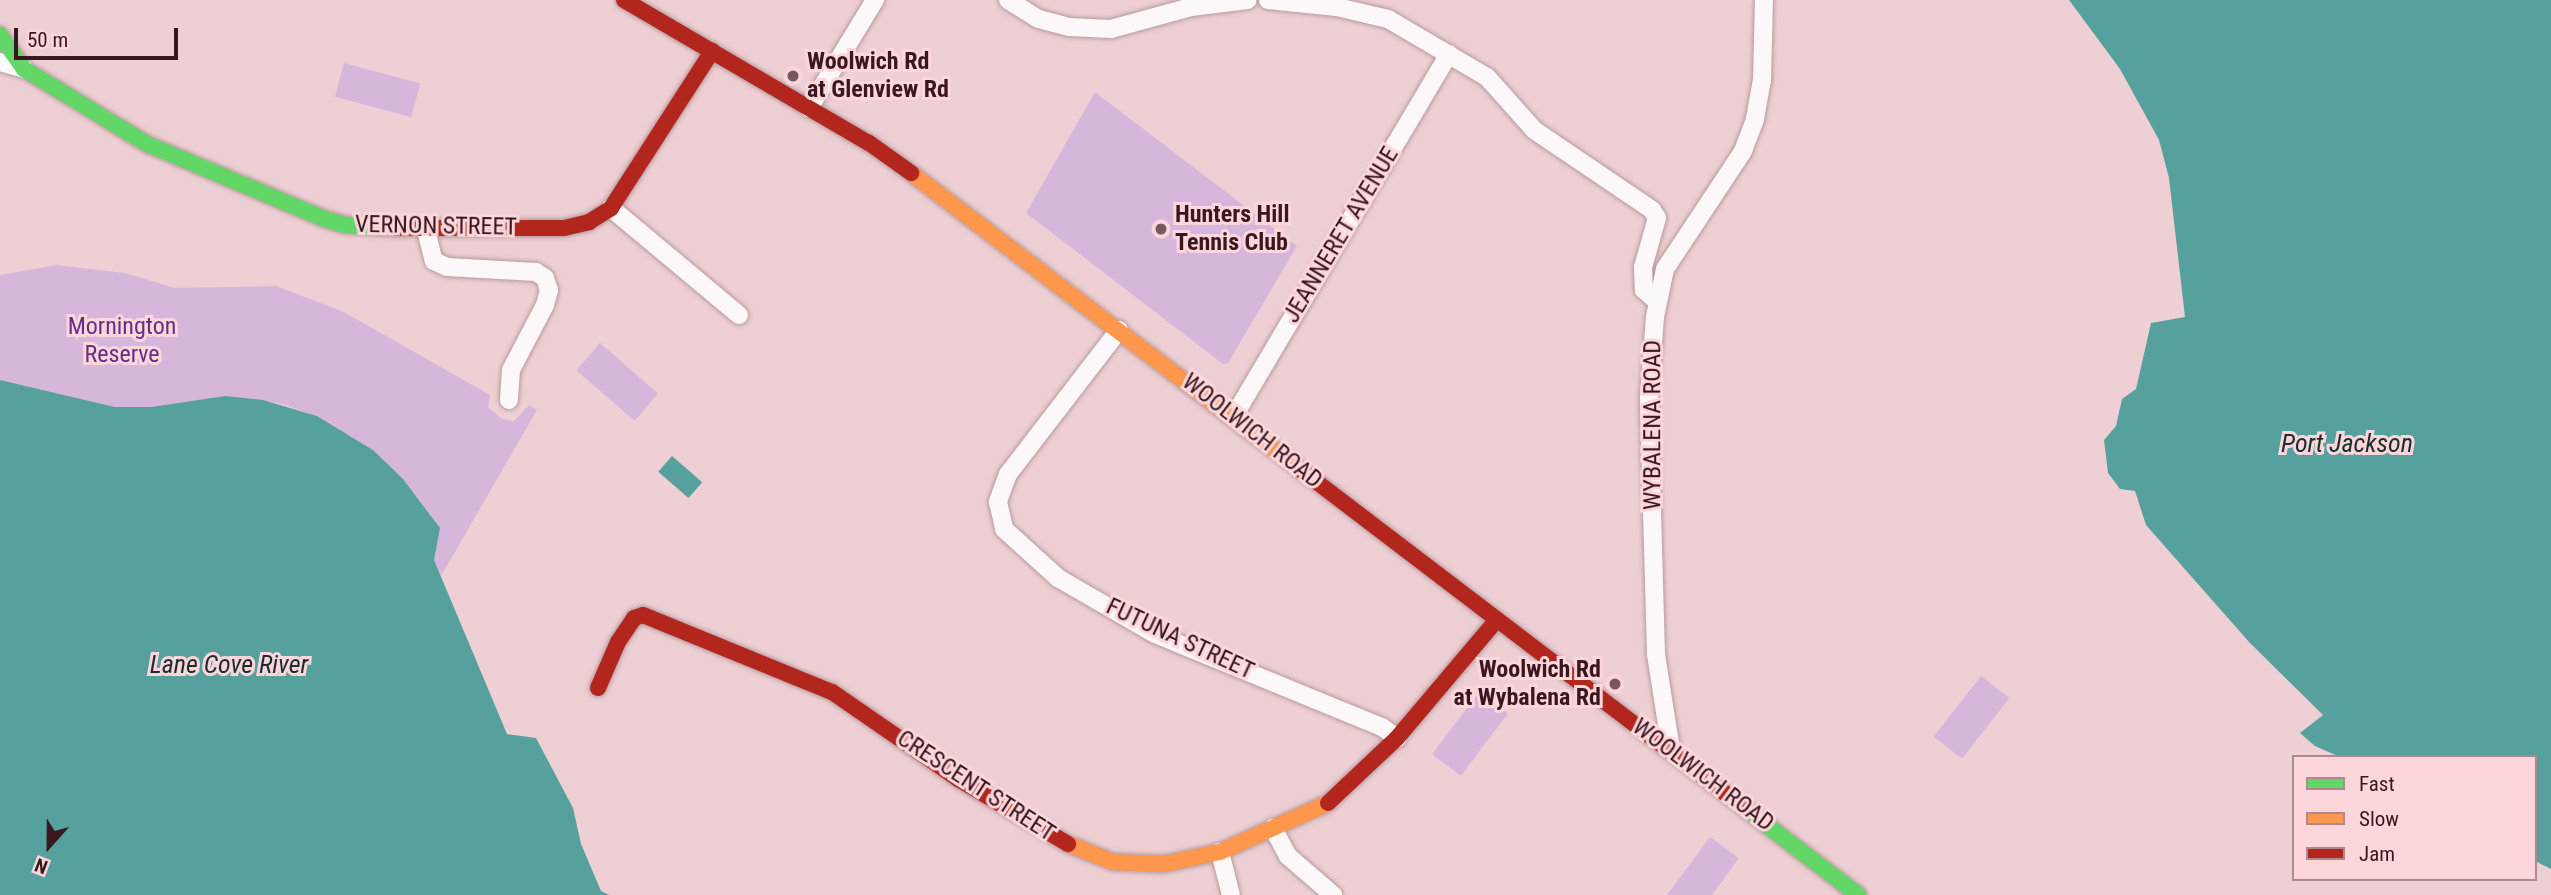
<!DOCTYPE html>
<html>
<head>
<meta charset="utf-8">
<style>
	body { margin:0 }
	#map { position:relative; width:2551px; height:895px; overflow:hidden; background:#eed0d4; font-family:"Roboto Condensed",sans-serif }
	div>[style] { position:absolute }
	.green>* { inset:0; background:#d6b7db; transform-origin:0 0 }
	.water>* { inset:0; background:#56a19d; transform-origin:0 0 }
	.roads { filter:drop-shadow(0 0 2px #b89a9f) drop-shadow(0 0 2px #b89a9f) }
	.street>* { height:18px; margin:-9px; padding:0 9px; transform-origin:9px; border-radius:9px; background:#fcf8f9 }
	.fast>* { height:16px; margin:-8px; padding:0 8px; transform-origin:8px; border-radius:8px; background:#63d668 }
	.slow>* { height:16px; margin:-8px; padding:0 8px; transform-origin:8px; border-radius:8px; background:#ff974d }
	.jam>* { height:16px; margin:-8px; padding:0 8px; transform-origin:8px; border-radius:8px; background:#b3261e }
	.dots>* { width:19px; height:19px; translate:-50% -50%; box-sizing:border-box; border:4px solid #fcd6db; border-radius:50% }
	span { translate:-50% -50%; white-space:nowrap; text-align:center; line-height:1.15; -webkit-text-stroke:6px #fcd6db; paint-order:stroke }
	.poi-label { font-size:24px; color:#38171e; font-weight:700 }
	.left { translate:0 -50%; text-align:left }
	.right { translate:-100% -50%; text-align:right }
	.street-label { font-size:24px; color:#38171e }
	.park-label { font-size:24px; color:#642d8a }
	.water-label { font-size:26px; color:#182f2d; font-style:italic }
	.legend { position:absolute; left:2292px; top:755px; width:245px; height:126px; box-sizing:border-box; background:#fcd6db; border:2px solid #ae8a8f; margin:0; padding:9px 12px; list-style:none; font-size:21px; color:#38171e }
	.legend li { display:flex; align-items:center; gap:14px; height:35px }
	.legend b { width:35px; border:2px solid #ae8a8f }
	.north { position:absolute; left:14px; top:811px; width:70px; height:70px; -webkit-text-stroke:5px #fcd6db; paint-order:stroke; rotate:201deg; font-size:19px; font-weight:700; line-height:28px; text-align:center; color:#38171e }
	.north::after { content:''; display:block; margin:auto; width:24px; height:32px; background:#38171e; clip-path:polygon(50% 0,100% 100%,50% 72%,0 100%) }
	.scale { position:absolute; left:14px; top:28px; width:164px; height:32px; box-sizing:border-box; border:4px solid #38171e; border-top:0; padding-left:9px; font-size:21px; line-height:24px; white-space:nowrap; color:#38171e; -webkit-text-stroke:5px #fcd6db; paint-order:stroke }
</style>
</head>
<body>
<div id="map">
	<div class="green">
		<i style="left:344px;top:63px;width:79px;height:35px;rotate:15deg"></i>
		<i style="clip-path:polygon(1095px 92px,1297px 246px,1228px 363px,1223px 364px,1026px 213px)"></i>
		<i style="clip-path:polygon(56px 265px,125px 273px,175px 288px,276px 286px,344px 312px,490px 395px,488px 407px,502px 419px,514px 421px,529px 405px,537px 410px,441px 576px,434px 560px,432px 517px,413px 492px,373px 450px,317px 416px,282px 404px,225px 396px,151px 407px,115px 407px,0 380px,0 275px)"></i>
		<i style="left:600px;top:343px;width:77px;height:36px;rotate:41deg"></i>
		<i style="left:1981px;top:676px;width:36px;height:77px;rotate:38deg"></i>
		<i style="left:1479px;top:692px;width:36px;height:78px;rotate:37deg"></i>
		<i style="clip-path:polygon(1710px 837px,1739px 858px,1712px 895px,1667px 895px)"></i>
	</div>
	<div class="water">
		<i style="clip-path:polygon(2069px 0,2551px 0,2551px 869px,2535px 861px,2535px 757px,2340px 757px,2315px 746px,2300px 733px,2323px 715px,2249px 642px,2146px 525px,2135px 491px,2120px 489px,2108px 473px,2104px 440px,2116px 426px,2122px 399px,2136px 389px,2151px 323px,2185px 317px,2169px 178px,2159px 140px,2120px 69px)"></i>
		<i style="clip-path:polygon(0 380px,115px 407px,151px 407px,225px 396px,263px 400px,317px 416px,373px 450px,403px 479px,440px 528px,434px 560px,507px 734px,536px 738px,573px 808px,581px 844px,601px 891px,609px 895px,0 895px)"></i>
		<i style="left:672px;top:456px;width:40px;height:21px;rotate:41deg"></i>
	</div>
	<div class="roads">
		<div class="street">
			<i style="left:1008px;top:0;width:36px;rotate:32deg"></i>
			<i style="left:1039px;top:19px;width:31px;rotate:15deg"></i>
			<i style="left:1069px;top:27px;width:42px;rotate:2.7deg"></i>
			<i style="left:1111px;top:29px;width:83px;rotate:-15.4deg"></i>
			<i style="left:1191px;top:7px;width:57px;rotate:-7deg"></i>
			<i style="left:1268px;top:0;width:69px;rotate:5.8deg"></i>
			<i style="left:1337px;top:7px;width:52px;rotate:13.2deg"></i>
			<i style="left:1388px;top:19px;width:115px;rotate:30.4deg"></i>
			<i style="left:1487px;top:77px;width:71px;rotate:48.4deg"></i>
			<i style="left:1534px;top:130px;width:143px;rotate:34.1deg"></i>
			<i style="left:1652px;top:210px;width:9px;rotate:58deg"></i>
			<i style="left:1657px;top:218px;width:51px;rotate:105.9deg"></i>
			<i style="left:1643px;top:267px;width:23px;rotate:88deg"></i>
			<i style="left:1644px;top:290px;width:18px;rotate:41deg"></i>
			<i style="left:0;top:62px;width:25px;rotate:16deg"></i>
			<i style="left:809px;top:108px;width:127px;rotate:-58.6deg"></i>
			<i style="left:611px;top:208px;width:167px;rotate:39.9deg"></i>
			<i style="left:426px;top:230px;width:32px;rotate:76deg"></i>
			<i style="left:434px;top:261px;width:14px;rotate:25deg"></i>
			<i style="left:447px;top:267px;width:89px;rotate:3.2deg"></i>
			<i style="left:536px;top:272px;width:11px;rotate:34deg"></i>
			<i style="left:545px;top:278px;width:13px;rotate:72deg"></i>
			<i style="left:549px;top:290px;width:16px;rotate:105deg"></i>
			<i style="left:545px;top:305px;width:73px;rotate:117.6deg"></i>
			<i style="left:511px;top:370px;width:30px;rotate:94deg"></i>
			<i style="left:1119px;top:330px;width:182px;rotate:127.6deg"></i>
			<i style="left:1008px;top:474px;width:30px;rotate:110deg"></i>
			<i style="left:998px;top:502px;width:28px;rotate:77deg"></i>
			<i style="left:1004px;top:529px;width:73px;rotate:42.2deg"></i>
			<i style="left:1058px;top:578px;width:112px;rotate:30deg"></i>
			<i style="left:1155px;top:634px;width:245px;rotate:22.3deg"></i>
			<i style="left:1382px;top:727px;width:19px;rotate:36deg"></i>
			<i style="left:1234px;top:416px;width:421px;rotate:-59.3deg"></i>
			<i style="left:1671px;top:750px;width:97px;rotate:-98.9deg"></i>
			<i style="left:1656px;top:654px;width:256px;rotate:-91.6deg"></i>
			<i style="left:1649px;top:398px;width:81px;rotate:-85.8deg"></i>
			<i style="left:1655px;top:317px;width:49px;rotate:-78.2deg"></i>
			<i style="left:1665px;top:269px;width:141px;rotate:-56.5deg"></i>
			<i style="left:1743px;top:151px;width:34px;rotate:-69deg"></i>
			<i style="left:1755px;top:119px;width:39px;rotate:-80deg"></i>
			<i style="left:1762px;top:81px;width:81px;rotate:-88.6deg"></i>
			<i style="left:1273px;top:828px;width:32px;rotate:62deg"></i>
			<i style="left:1288px;top:856px;width:60px;rotate:40.9deg"></i>
			<i style="left:1220px;top:852px;width:44px;rotate:75.7deg"></i>
		</div>
		<div class="fast">
			<i style="left:0;top:35px;width:42px;rotate:54.8deg"></i>
			<i style="left:24px;top:69px;width:144px;rotate:31.4deg"></i>
			<i style="left:147px;top:144px;width:190px;rotate:22.9deg"></i>
			<i style="left:322px;top:218px;width:24px;rotate:17deg"></i>
			<i style="left:345px;top:225px;width:52px;rotate:3.3deg"></i>
			<i style="left:1747px;top:810px;width:140px;rotate:37.4deg"></i>
		</div>
		<div class="slow">
			<i style="left:911px;top:173px;width:490px;rotate:37.3deg"></i>
			<i style="left:1068px;top:844px;width:48px;rotate:21.8deg"></i>
			<i style="left:1113px;top:862px;width:51px;rotate:2.2deg"></i>
			<i style="left:1164px;top:864px;width:57px;rotate:-12.1deg"></i>
			<i style="left:1220px;top:852px;width:119px;rotate:-24.4deg"></i>
		</div>
		<div class="jam">
			<i style="left:624px;top:0;width:284px;rotate:30.3deg"></i>
			<i style="left:869px;top:143px;width:52px;rotate:35.5deg"></i>
			<i style="left:397px;top:228px;width:167px"></i>
			<i style="left:564px;top:228px;width:26px;rotate:-13deg"></i>
			<i style="left:589px;top:222px;width:26px;rotate:-32deg"></i>
			<i style="left:611px;top:208px;width:187px;rotate:-57.2deg"></i>
			<i style="left:1301px;top:470px;width:561px;rotate:37.32deg"></i>
			<i style="left:598px;top:688px;width:50px;rotate:-66.5deg"></i>
			<i style="left:618px;top:642px;width:29px;rotate:-56deg"></i>
			<i style="left:634px;top:618px;width:9px;rotate:-18deg"></i>
			<i style="left:643px;top:615px;width:204px;rotate:22.2deg"></i>
			<i style="left:832px;top:692px;width:153px;rotate:34.6deg"></i>
			<i style="left:958px;top:779px;width:128px;rotate:30.6deg"></i>
			<i style="left:1328px;top:803px;width:95px;rotate:-43.3deg"></i>
			<i style="left:1397px;top:738px;width:153px;rotate:-49.8deg"></i>
		</div>
	</div>
	<div class="dots">
		<i style="left:793px;top:76px;background:#78585e"></i>
		<i style="left:1161px;top:229px;background:#78585e"></i>
		<i style="left:1615px;top:684px;background:#78585e"></i>
	</div>
	<div class="poi-label">
		<span class="left" style="left:807px;top:76px">Woolwich Rd<br>at Glenview Rd</span>
		<span class="left" style="left:1175px;top:229px">Hunters Hill<br>Tennis Club</span>
		<span class="right" style="left:1601px;top:684px">Woolwich Rd<br>at Wybalena Rd</span>
	</div>
	<div class="street-label">
		<span style="left:436px;top:226px;rotate:1deg">VERNON STREET</span>
		<span style="left:1341px;top:235px;rotate:-59deg">JEANNERET AVENUE</span>
		<span style="left:1653px;top:425px;rotate:-90deg">WYBALENA ROAD</span>
		<span style="left:1252px;top:431px;rotate:38deg">WOOLWICH ROAD</span>
		<span style="left:1180px;top:639px;rotate:25deg">FUTUNA STREET</span>
		<span style="left:1703px;top:775px;rotate:37deg">WOOLWICH ROAD</span>
		<span style="left:976px;top:786px;rotate:33deg">CRESCENT STREET</span>
	</div>
	<div class="park-label">
		<span style="left:122px;top:341px">Mornington<br>Reserve</span>
	</div>
	<div class="water-label">
		<span style="left:2347px;top:444px">Port Jackson</span>
		<span style="left:229px;top:665px">Lane Cove River</span>
	</div>
	<ul class="legend">
	<li><b style="height:9px;background:#63d668"></b>Fast</li>
	<li><b style="height:9px;background:#ff974d"></b>Slow</li>
	<li><b style="height:9px;background:#b3261e"></b>Jam</li>
	</ul>
	<div class="north">N</div>
	<div class="scale">50 m</div>
</div>
</body>
</html>
